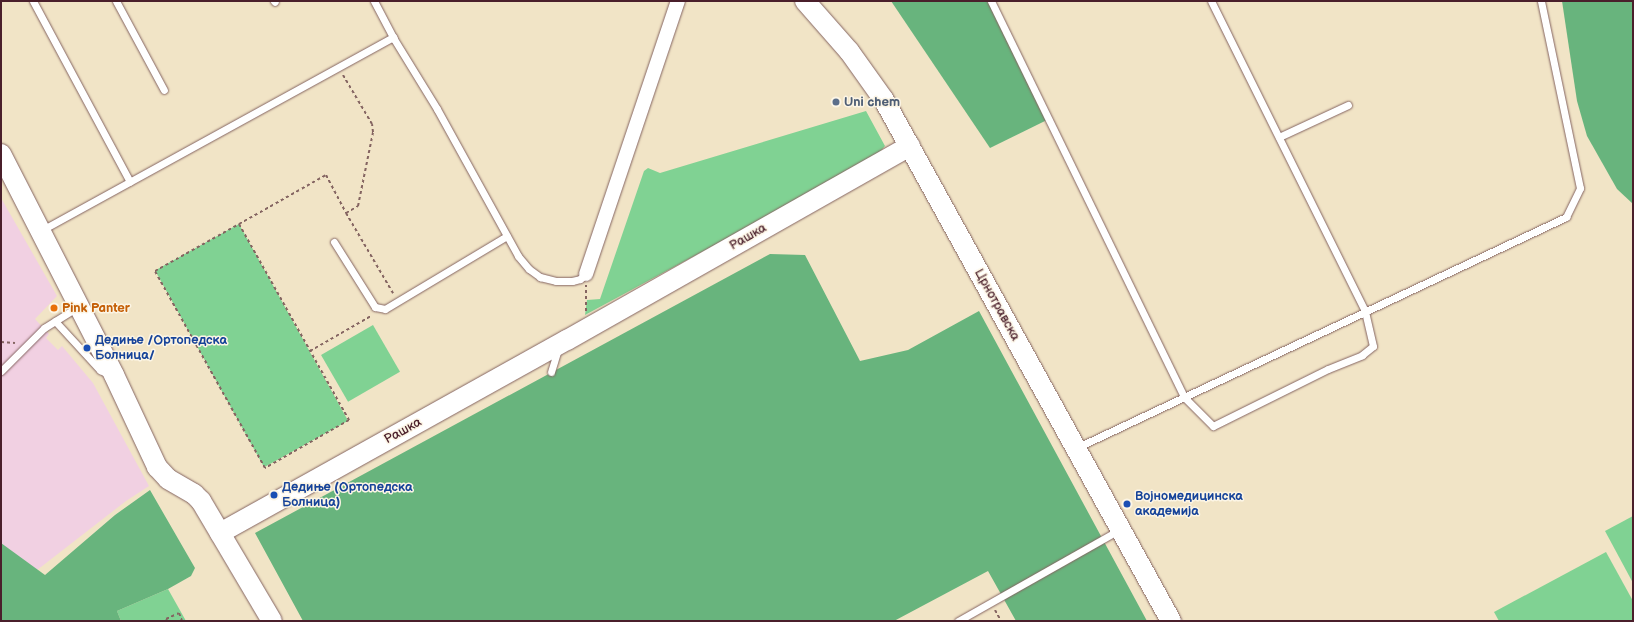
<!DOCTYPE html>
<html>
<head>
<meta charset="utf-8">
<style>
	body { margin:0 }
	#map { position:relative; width:1634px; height:622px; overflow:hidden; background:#f1e4c6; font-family:"Balsamiq Sans",sans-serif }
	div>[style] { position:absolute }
	.built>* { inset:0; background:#f1d0e2 }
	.green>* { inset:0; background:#80d293; transform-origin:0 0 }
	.forest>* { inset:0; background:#68b47d }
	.path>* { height:2px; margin-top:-1px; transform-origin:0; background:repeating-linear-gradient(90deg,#846461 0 3px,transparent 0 6px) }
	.roads { filter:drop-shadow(0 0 1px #846461) drop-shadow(0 0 1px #846461) }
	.lane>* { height:7px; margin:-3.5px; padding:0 3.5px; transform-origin:3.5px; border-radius:3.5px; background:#fff }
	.street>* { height:14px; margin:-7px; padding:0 7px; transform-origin:7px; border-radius:7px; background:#fff }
	.secondary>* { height:20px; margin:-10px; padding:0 10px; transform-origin:10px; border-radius:10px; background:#fff }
	.dots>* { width:11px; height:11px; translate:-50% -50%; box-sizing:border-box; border:2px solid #fcf5e5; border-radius:50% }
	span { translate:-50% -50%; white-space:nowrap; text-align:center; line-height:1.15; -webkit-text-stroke:3px #fcf5e5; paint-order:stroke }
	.service-label { font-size:13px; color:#4e5e75; font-weight:700 }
	.left { translate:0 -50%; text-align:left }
	.street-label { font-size:13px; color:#4a1f2b }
	.food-label { font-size:13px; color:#c56008; font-weight:700 }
	.transit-label { font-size:13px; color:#164399; font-weight:700 }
	.frame { position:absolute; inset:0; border:2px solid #4a1f2b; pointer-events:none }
</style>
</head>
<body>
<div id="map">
	<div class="built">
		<i style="clip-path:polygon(1px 198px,57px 296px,35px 319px,49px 334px,46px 338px,58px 350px,62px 346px,93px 383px,149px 486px,126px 501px,1px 598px)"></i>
	</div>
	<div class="green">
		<i style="clip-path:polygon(866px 111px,885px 146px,874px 159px,585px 315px,587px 300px,600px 299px,644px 171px,648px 168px,660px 173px)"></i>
		<i style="left:239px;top:224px;width:225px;height:96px;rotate:61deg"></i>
		<i style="left:373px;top:325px;width:54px;height:60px;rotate:60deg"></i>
		<i style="clip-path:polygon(1633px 516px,1633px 583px,1605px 531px)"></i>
		<i style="clip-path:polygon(1606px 552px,1633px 601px,1633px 621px,1499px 621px,1494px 612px)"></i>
		<i style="clip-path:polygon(168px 589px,186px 621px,121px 621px,117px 611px)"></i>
	</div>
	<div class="forest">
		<i style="clip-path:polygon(891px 1px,992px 1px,1049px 119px,990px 148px)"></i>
		<i style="clip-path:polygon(1562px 1px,1633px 1px,1633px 204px,1617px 189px,1587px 136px,1577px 101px)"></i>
		<i style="clip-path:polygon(770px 254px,805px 255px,860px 361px,908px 350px,979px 311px,1147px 621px,1016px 621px,988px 571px,894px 621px,303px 621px,255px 533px)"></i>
		<i style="clip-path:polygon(150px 490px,195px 568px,191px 576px,168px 589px,117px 611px,121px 621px,1px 621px,1px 543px,45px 575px,115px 515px)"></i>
	</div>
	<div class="path">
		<i style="left:346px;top:213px;width:93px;rotate:59.6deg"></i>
		<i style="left:239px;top:224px;width:225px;rotate:60.7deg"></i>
		<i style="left:349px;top:420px;width:97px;rotate:150.3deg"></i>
		<i style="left:265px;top:468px;width:226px;rotate:-119.2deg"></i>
		<i style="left:155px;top:271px;width:96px;rotate:-29.2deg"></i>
		<i style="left:239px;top:224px;width:100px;rotate:-29.4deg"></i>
		<i style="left:326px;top:175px;width:43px;rotate:62.2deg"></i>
		<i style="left:346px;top:213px;width:14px;rotate:-30deg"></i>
		<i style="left:358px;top:206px;width:76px;rotate:-78.5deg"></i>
		<i style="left:373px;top:132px;width:8px;rotate:-97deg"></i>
		<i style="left:372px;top:124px;width:57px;rotate:-120.6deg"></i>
		<i style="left:586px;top:311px;width:26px;rotate:-90deg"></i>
		<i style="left:1px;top:342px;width:14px;rotate:4deg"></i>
		<i style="left:310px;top:351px;width:70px;rotate:-29.8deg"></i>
		<i style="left:995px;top:610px;width:13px;rotate:61deg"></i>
		<i style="left:167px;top:621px;width:2px;rotate:-117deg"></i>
		<i style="left:166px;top:619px;width:14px;rotate:-25deg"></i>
		<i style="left:179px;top:613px;width:9px;rotate:69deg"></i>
	</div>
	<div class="roads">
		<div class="lane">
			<i style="left:33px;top:1px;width:205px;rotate:61.8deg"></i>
			<i style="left:116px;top:1px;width:101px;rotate:61.7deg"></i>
			<i style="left:274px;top:1px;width:1px;rotate:45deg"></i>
			<i style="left:374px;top:1px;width:43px;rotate:62.2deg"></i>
			<i style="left:394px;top:39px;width:82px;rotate:58.4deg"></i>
			<i style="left:437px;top:109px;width:168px;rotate:61.1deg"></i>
			<i style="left:518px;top:256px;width:17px;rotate:50deg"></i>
			<i style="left:529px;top:269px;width:14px;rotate:36deg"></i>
			<i style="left:540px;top:277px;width:16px;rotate:14deg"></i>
			<i style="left:556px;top:281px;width:16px"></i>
			<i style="left:572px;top:281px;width:8px;rotate:-14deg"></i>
			<i style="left:580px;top:279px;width:8px;rotate:-40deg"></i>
			<i style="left:991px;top:1px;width:441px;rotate:64deg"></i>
			<i style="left:1184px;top:397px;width:41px;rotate:45deg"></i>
			<i style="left:1213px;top:426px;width:128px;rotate:-26.4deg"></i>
			<i style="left:1328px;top:369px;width:37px;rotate:-22deg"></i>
			<i style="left:1362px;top:355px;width:14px;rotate:-39deg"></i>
			<i style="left:1373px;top:346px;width:36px;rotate:-103deg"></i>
			<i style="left:1365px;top:311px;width:346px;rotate:-116.4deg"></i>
			<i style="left:1279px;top:137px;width:76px;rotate:-24.9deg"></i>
			<i style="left:42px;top:230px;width:401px;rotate:-28.8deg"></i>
			<i style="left:334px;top:242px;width:77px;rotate:57.8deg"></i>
			<i style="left:375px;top:307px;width:10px;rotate:11deg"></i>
			<i style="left:385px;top:309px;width:142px;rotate:-30.9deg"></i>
			<i style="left:55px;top:321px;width:67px;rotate:47.4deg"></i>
			<i style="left:100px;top:370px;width:9px;rotate:27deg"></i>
			<i style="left:1px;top:371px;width:61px;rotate:-45deg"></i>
			<i style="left:44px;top:328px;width:40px;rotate:-32deg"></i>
			<i style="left:551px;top:372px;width:24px;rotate:-73deg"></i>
			<i style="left:1076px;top:448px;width:542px;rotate:-25.24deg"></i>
			<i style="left:1566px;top:217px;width:32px;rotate:-64deg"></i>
			<i style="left:1580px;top:188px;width:191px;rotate:-101.8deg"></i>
			<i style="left:958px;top:621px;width:185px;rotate:-29.5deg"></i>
		</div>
		<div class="street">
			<i style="left:586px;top:274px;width:288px;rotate:-71.4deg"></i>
		</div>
		<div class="secondary">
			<i style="left:805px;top:1px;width:67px;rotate:48.7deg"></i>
			<i style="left:849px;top:51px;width:60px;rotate:54.5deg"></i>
			<i style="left:884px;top:100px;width:595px;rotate:61.15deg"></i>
			<i style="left:1px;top:154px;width:248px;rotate:62.9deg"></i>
			<i style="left:114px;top:375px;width:102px;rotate:64.9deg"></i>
			<i style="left:157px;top:467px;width:16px;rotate:47deg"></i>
			<i style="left:168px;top:479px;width:30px;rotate:30deg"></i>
			<i style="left:194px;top:494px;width:10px;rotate:45deg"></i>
			<i style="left:201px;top:501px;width:139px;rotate:59.4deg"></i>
			<i style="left:220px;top:533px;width:397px;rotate:-29.1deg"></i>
			<i style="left:567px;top:340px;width:394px;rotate:-29.5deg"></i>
		</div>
	</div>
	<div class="dots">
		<i style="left:836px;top:102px;background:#5c6f8a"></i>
		<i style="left:54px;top:308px;background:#e8710a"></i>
		<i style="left:87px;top:348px;background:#1a4fb4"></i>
		<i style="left:274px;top:495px;background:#1a4fb4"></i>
		<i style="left:1127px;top:504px;background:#1a4fb4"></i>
	</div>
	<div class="service-label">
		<span class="left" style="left:844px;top:102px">Uni chem</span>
	</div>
	<div class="street-label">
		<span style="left:748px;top:237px;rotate:-30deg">Рашка</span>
		<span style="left:997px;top:305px;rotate:61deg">Црнотравска</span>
		<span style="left:403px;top:431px;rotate:-29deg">Рашка</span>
	</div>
	<div class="food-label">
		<span class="left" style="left:62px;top:308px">Pink Panter</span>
	</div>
	<div class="transit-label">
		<span class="left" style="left:95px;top:348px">Дедиње /Ортопедска<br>Болница/</span>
		<span class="left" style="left:282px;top:495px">Дедиње (Ортопедска<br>Болница)</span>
		<span class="left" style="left:1135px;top:504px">Војномедицинска<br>академија</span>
	</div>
	<div class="frame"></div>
</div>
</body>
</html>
